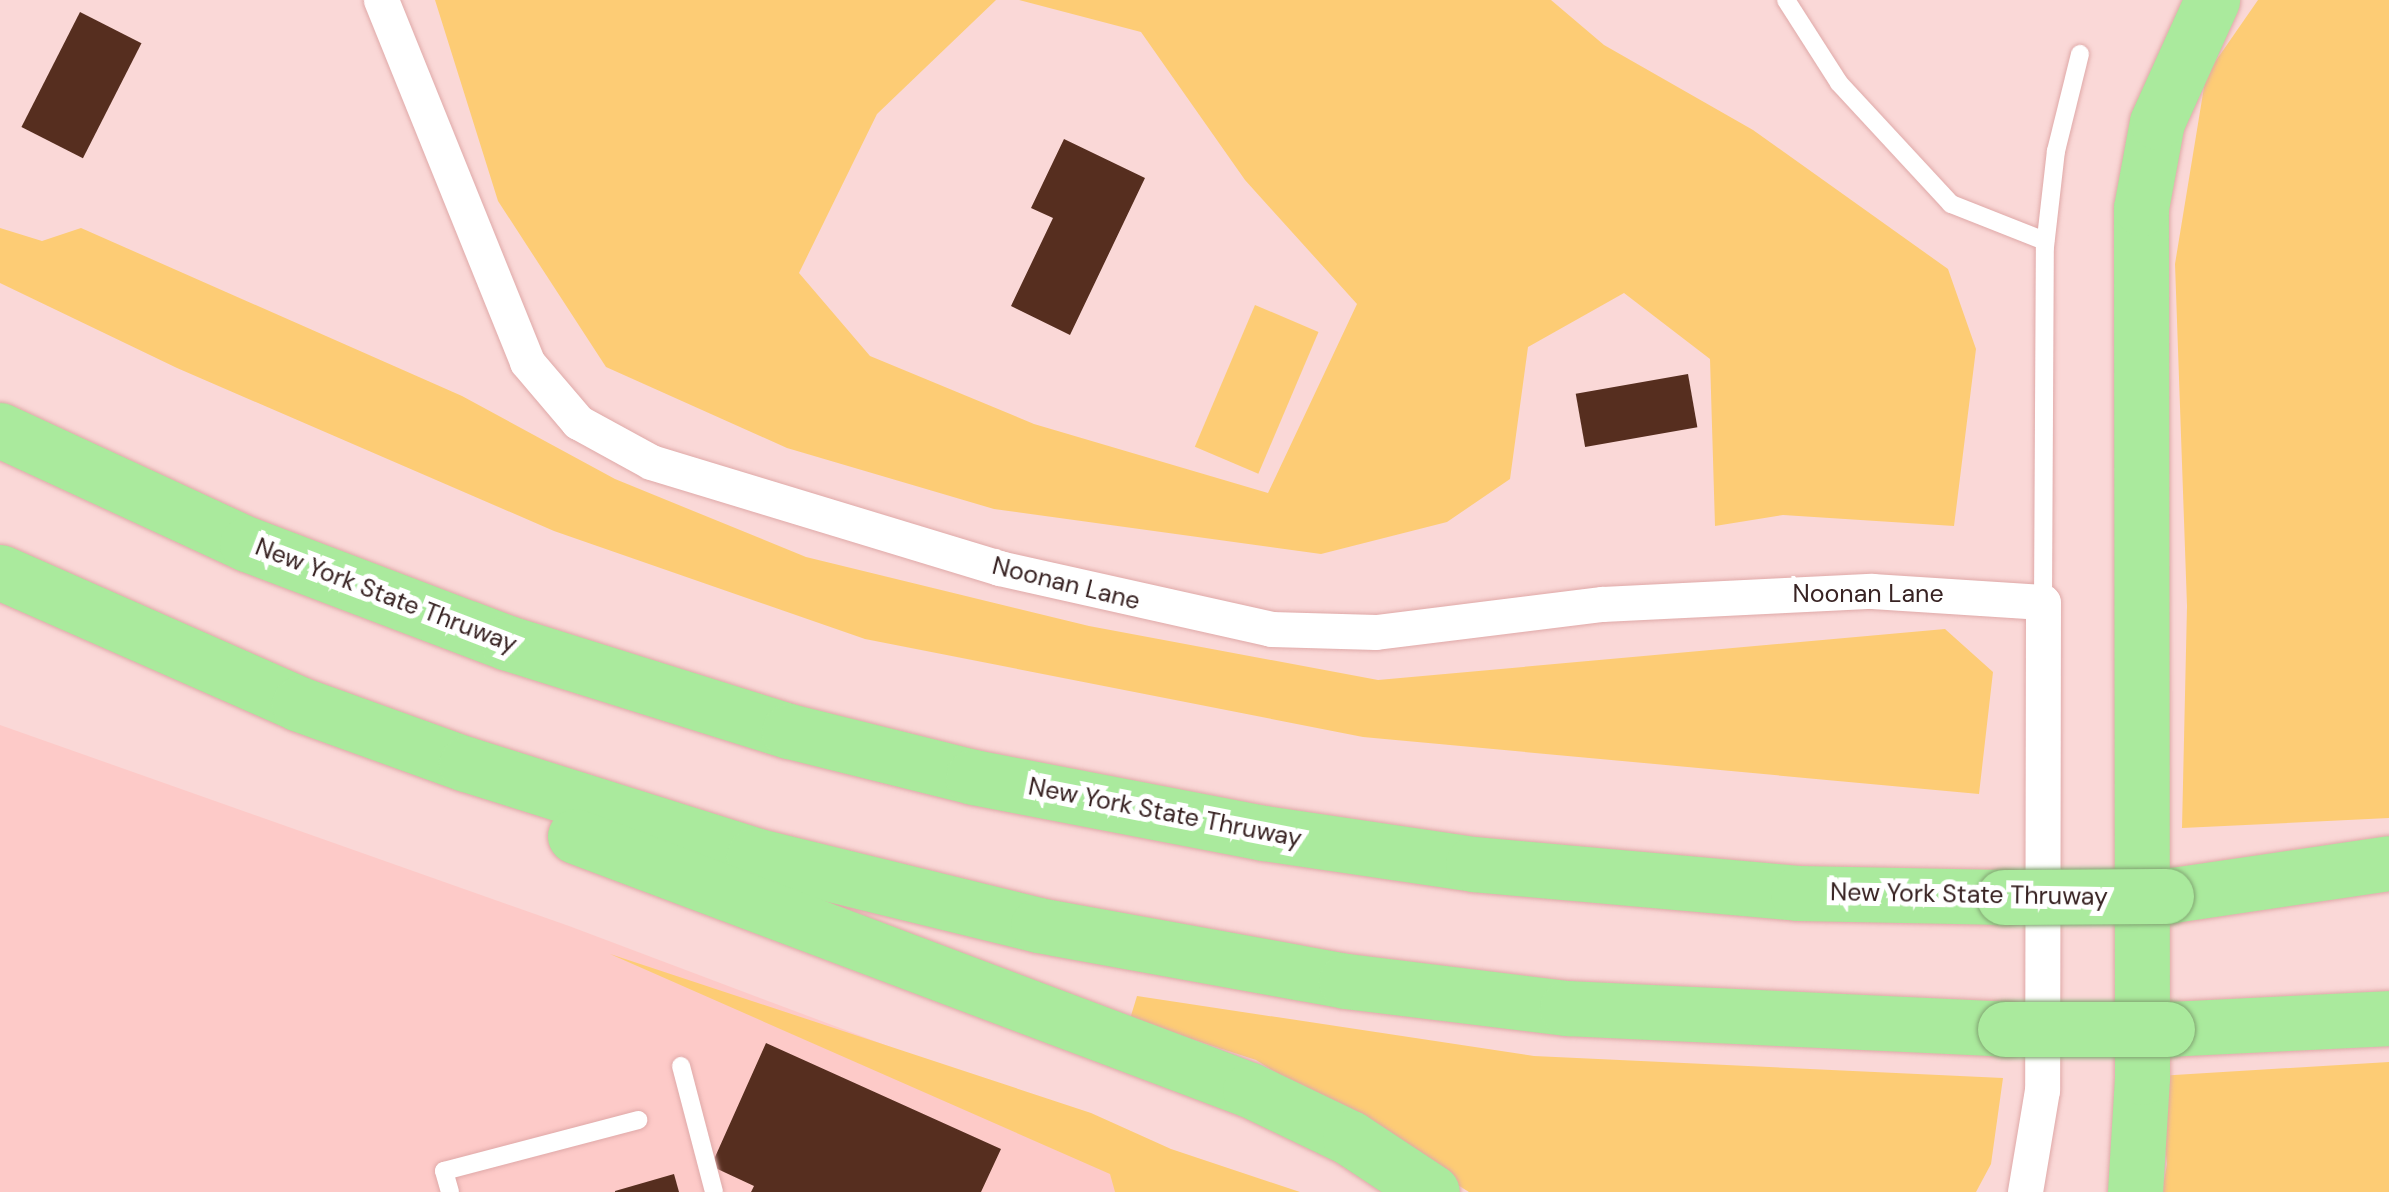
<!DOCTYPE html>
<html>
<head>
<meta charset="utf-8">
<style>
	body { margin:0 }
	#map { position:relative; width:2389px; height:1192px; overflow:hidden; background:#fad8d7; font-family:"DM Sans",sans-serif }
	div>[style] { position:absolute }
	.built>* { inset:0; background:#fdcac8 }
	.green>* { inset:0; background:#fdcc75; transform-origin:0 0 }
	.building>* { inset:0; background:#562e1f; transform-origin:0 0 }
	.roads { filter:drop-shadow(0 0 2px #dfa9a8) drop-shadow(0 0 2px #dfa9a8) }
	.service>* { height:18px; margin:-9px; padding:0 9px; transform-origin:9px; border-radius:9px; background:#fff }
	.minor>* { height:35px; margin:-17.5px; padding:0 17.5px; transform-origin:17.5px; border-radius:17.5px; background:#fff }
	.motorway>* { height:55px; margin:-27.5px; padding:0 27.5px; transform-origin:27.5px; border-radius:27.5px; background:#aaea9d }
	.bridges { filter:drop-shadow(0 0 2px #82a472) drop-shadow(0 0 2px #82a472) }
	.motorway-bridge>* { height:55px; margin:-27.5px; padding:0 27.5px; transform-origin:27.5px; border-radius:27.5px; background:#aaea9d }
	span { translate:-50% -50%; white-space:nowrap; text-align:center; line-height:1.15; -webkit-text-stroke:10px #fff; paint-order:stroke }
	.street-label { font-size:25px; color:#382323 }
</style>
</head>
<body>
<div id="map">
	<div class="built">
		<i style="clip-path:polygon(0 725px,569px 926px,1034px 1101px,1193px 1192px,0 1192px)"></i>
	</div>
	<div class="green">
		<i style="clip-path:polygon(435px 0,996px 0,877px 114px,799px 273px,870px 356px,1034px 424px,1268px 493px,1357px 304px,1245px 180px,1141px 32px,1019px 0,1551px 0,1604px 45px,1753px 130px,1948px 269px,1976px 349px,1954px 526px,1783px 515px,1715px 526px,1710px 359px,1624px 293px,1528px 347px,1510px 479px,1447px 522px,1321px 554px,994px 509px,787px 448px,606px 367px,498px 201px)"></i>
		<i style="clip-path:polygon(2258px 0,2389px 0,2389px 818px,2182px 828px,2187px 606px,2175px 264px,2206px 75px)"></i>
		<i style="clip-path:polygon(0 228px,42px 241px,81px 228px,462px 396px,615px 479px,806px 557px,1089px 626px,1378px 680px,1945px 629px,1993px 672px,1979px 794px,1363px 737px,865px 639px,554px 531px,177px 368px,0 283px)"></i>
		<i style="left:1255px;top:305px;width:69px;height:154px;rotate:23deg"></i>
		<i style="clip-path:polygon(610px 954px,1091px 1113px,1171px 1149px,1300px 1192px,1115px 1192px,1110px 1174px)"></i>
		<i style="clip-path:polygon(1137px 996px,1534px 1056px,2003px 1078px,1991px 1164px,1976px 1192px,1469px 1192px,1256px 1060px,1130px 1019px)"></i>
		<i style="clip-path:polygon(2389px 1062px,2389px 1192px,2162px 1192px,2167px 1164px,2158px 1076px)"></i>
	</div>
	<div class="building">
		<i style="left:80px;top:12px;width:69px;height:129px;rotate:27deg"></i>
		<i style="clip-path:polygon(1064px 139px,1145px 178px,1070px 335px,1011px 306px,1053px 218px,1031px 208px)"></i>
		<i style="left:1688px;top:374px;width:54px;height:114px;rotate:80deg"></i>
		<i style="clip-path:polygon(766px 1043px,1001px 1149px,981px 1192px,751px 1192px,754px 1186px,711px 1166px)"></i>
		<i style="clip-path:polygon(674px 1174px,679px 1192px,615px 1192px,615px 1191px)"></i>
	</div>
	<div class="roads">
		<div class="service">
			<i style="left:1786px;top:0;width:98px;rotate:57.4deg"></i>
			<i style="left:1839px;top:83px;width:165px;rotate:47.2deg"></i>
			<i style="left:1951px;top:204px;width:101px;rotate:21.5deg"></i>
			<i style="left:2043px;top:602px;width:355px;rotate:-89.7deg"></i>
			<i style="left:2045px;top:247px;width:97px;rotate:-83.5deg"></i>
			<i style="left:2056px;top:151px;width:100px;rotate:-76.1deg"></i>
			<i style="left:681px;top:1066px;width:130px;rotate:75.3deg"></i>
			<i style="left:450px;top:1192px;width:22px;rotate:-106deg"></i>
			<i style="left:444px;top:1171px;width:201px;rotate:-14.7deg"></i>
		</div>
		<div class="minor">
			<i style="left:381px;top:0;width:390px;rotate:68deg"></i>
			<i style="left:527px;top:362px;width:79px;rotate:49.6deg"></i>
			<i style="left:578px;top:422px;width:83px;rotate:28.7deg"></i>
			<i style="left:651px;top:462px;width:364px;rotate:16.9deg"></i>
			<i style="left:999px;top:568px;width:279px;rotate:12.6deg"></i>
			<i style="left:1271px;top:629px;width:105px;rotate:1.6deg"></i>
			<i style="left:1376px;top:632px;width:228px;rotate:-7.1deg"></i>
			<i style="left:1602px;top:604px;width:270px;rotate:-2.8deg"></i>
			<i style="left:1872px;top:591px;width:171px;rotate:3.7deg"></i>
			<i style="left:2043px;top:602px;width:488px;rotate:90.1deg"></i>
			<i style="left:2042px;top:1090px;width:103px;rotate:99.5deg"></i>
		</div>
		<div class="motorway">
			<i style="left:0;top:430px;width:272px;rotate:24.8deg"></i>
			<i style="left:247px;top:544px;width:279px;rotate:20.8deg"></i>
			<i style="left:508px;top:643px;width:294px;rotate:17.4deg"></i>
			<i style="left:789px;top:731px;width:190px;rotate:14deg"></i>
			<i style="left:973px;top:777px;width:296px;rotate:10.9deg"></i>
			<i style="left:1264px;top:833px;width:211px;rotate:8.4deg"></i>
			<i style="left:1473px;top:864px;width:326px;rotate:5.1deg"></i>
			<i style="left:1798px;top:893px;width:206px;rotate:1.1deg"></i>
			<i style="left:0;top:572px;width:327px;rotate:23.8deg"></i>
			<i style="left:299px;top:704px;width:177px;rotate:19.8deg"></i>
			<i style="left:466px;top:764px;width:302px;rotate:17.5deg"></i>
			<i style="left:754px;top:855px;width:292px;rotate:13.8deg"></i>
			<i style="left:1038px;top:925px;width:313px;rotate:10.3deg"></i>
			<i style="left:1346px;top:981px;width:223px;rotate:7deg"></i>
			<i style="left:1567px;top:1008px;width:439px;rotate:2.7deg"></i>
			<i style="left:575px;top:836px;width:721px;rotate:20.62deg"></i>
			<i style="left:1250px;top:1090px;width:111px;rotate:25.6deg"></i>
			<i style="left:1350px;top:1138px;width:98px;rotate:33.4deg"></i>
			<i style="left:2166px;top:896px;width:225px;rotate:-8.4deg"></i>
			<i style="left:2167px;top:1029px;width:222px;rotate:-2.8deg"></i>
			<i style="left:2135px;top:1192px;width:115px;rotate:-86.5deg"></i>
			<i style="left:2142px;top:1077px;width:869px;rotate:-90.07deg"></i>
			<i style="left:2141px;top:208px;width:87px;rotate:-79.5deg"></i>
			<i style="left:2157px;top:122px;width:134px;rotate:-65.7deg"></i>
		</div>
	</div>
	<div class="bridges">
		<div class="motorway-bridge">
			<i style="left:2004px;top:897px;width:162px;rotate:-0.4deg"></i>
			<i style="left:2005px;top:1029px;width:162px"></i>
		</div>
	</div>
	<div class="street-label">
		<span style="left:1066px;top:584px;rotate:14deg">Noonan Lane</span>
		<span style="left:1868px;top:594px">Noonan Lane</span>
		<span style="left:386px;top:596px;rotate:21deg">New York State Thruway</span>
		<span style="left:1165px;top:813px;rotate:11deg">New York State Thruway</span>
		<span style="left:1969px;top:895px;rotate:1deg">New York State Thruway</span>
	</div>
</div>
</body>
</html>
